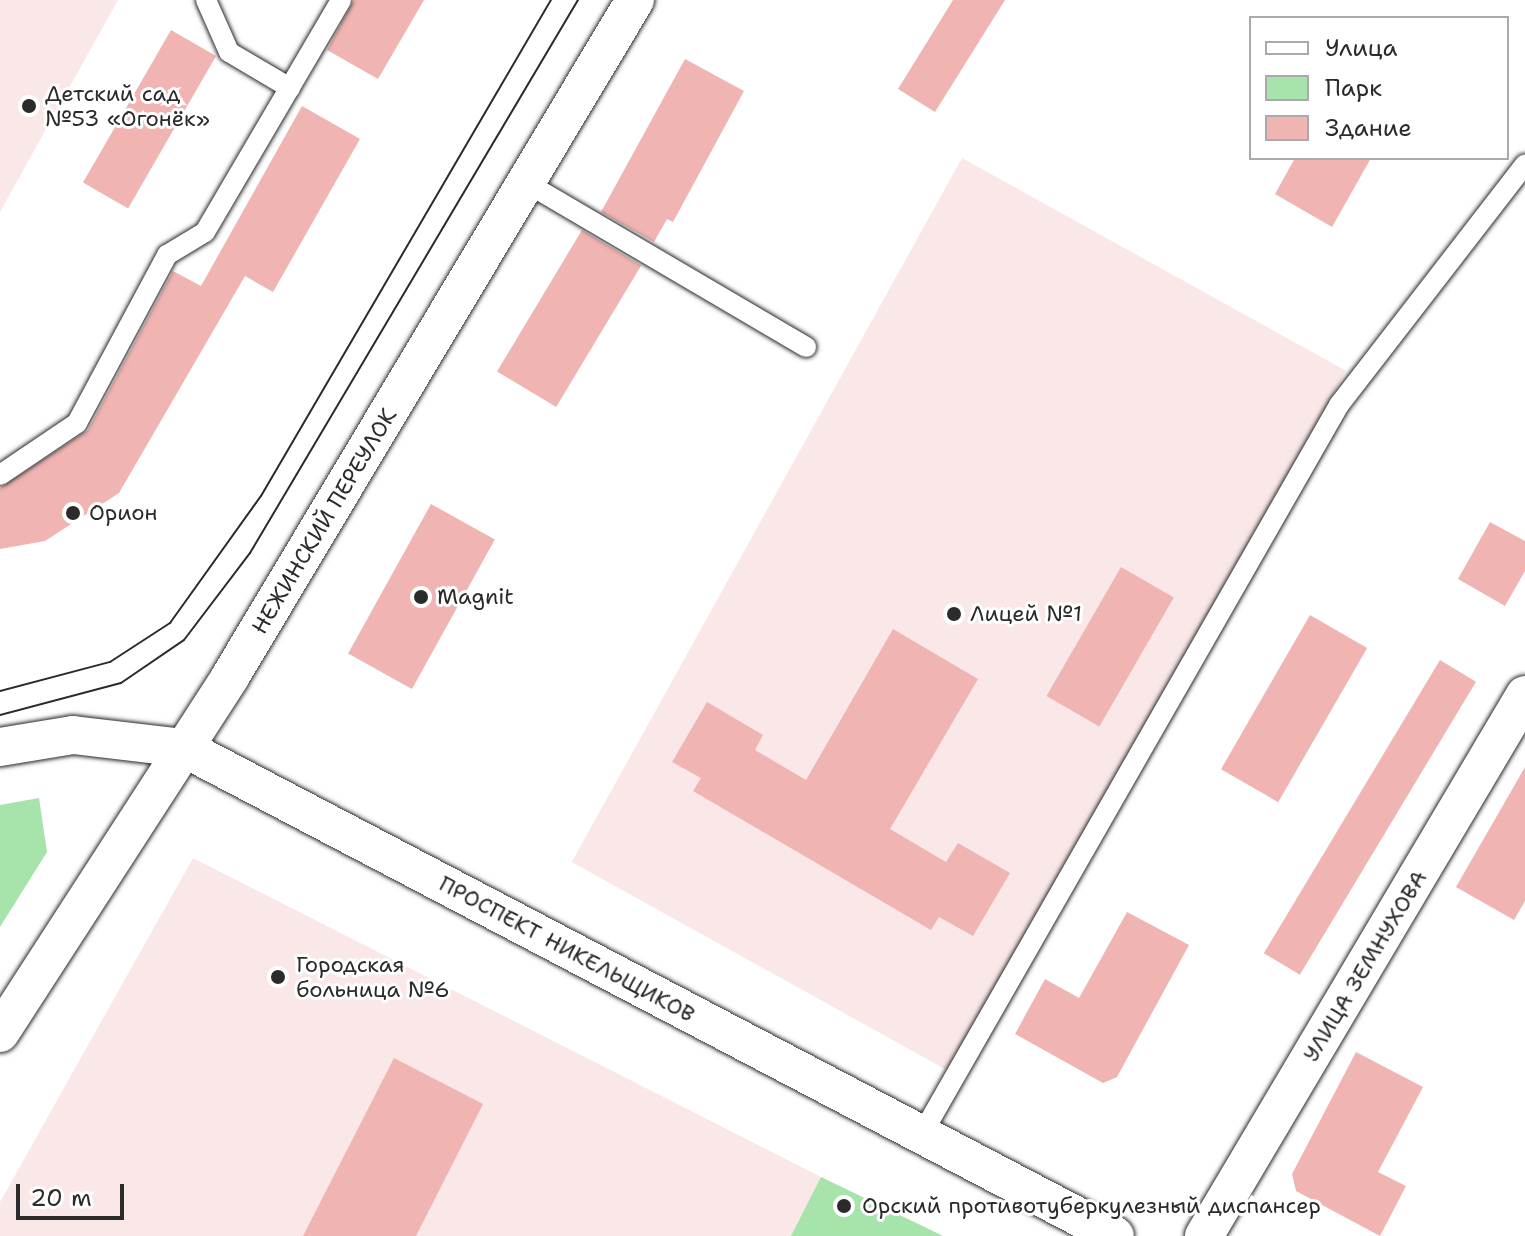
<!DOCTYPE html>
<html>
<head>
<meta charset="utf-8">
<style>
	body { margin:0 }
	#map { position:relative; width:1525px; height:1236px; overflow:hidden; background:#fff; font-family:"Shantell Sans",sans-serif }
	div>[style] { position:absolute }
	.built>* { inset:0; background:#fae8e8; transform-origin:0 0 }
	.green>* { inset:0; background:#a7e4ab }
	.building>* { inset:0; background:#f0b4b2; transform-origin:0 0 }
	.roads { filter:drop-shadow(0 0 2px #2b2b2b) drop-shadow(0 0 2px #2b2b2b) }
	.lane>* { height:20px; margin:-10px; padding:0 10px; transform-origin:10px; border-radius:10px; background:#fff }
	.street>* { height:38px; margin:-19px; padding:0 19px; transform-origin:19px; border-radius:19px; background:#fff }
	.tram>* { height:2px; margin:-1px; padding:0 1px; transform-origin:1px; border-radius:1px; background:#2b2b2b }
	.dots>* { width:22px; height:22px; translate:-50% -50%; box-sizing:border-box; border:4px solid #fff; border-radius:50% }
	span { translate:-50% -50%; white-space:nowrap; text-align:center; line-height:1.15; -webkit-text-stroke:6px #fff; paint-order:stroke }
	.poi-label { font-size:22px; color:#2b2b2b }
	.left { translate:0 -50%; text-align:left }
	.street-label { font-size:22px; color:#2b2b2b }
	.legend { position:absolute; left:1249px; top:16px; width:260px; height:144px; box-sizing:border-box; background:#fff; border:2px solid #aaa; margin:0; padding:10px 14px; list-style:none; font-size:24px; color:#2b2b2b }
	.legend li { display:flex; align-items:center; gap:16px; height:40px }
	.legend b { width:40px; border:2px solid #aaa }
	.scale { position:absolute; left:16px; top:1184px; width:108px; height:36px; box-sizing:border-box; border:4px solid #2b2b2b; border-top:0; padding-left:10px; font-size:24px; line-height:28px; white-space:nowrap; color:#2b2b2b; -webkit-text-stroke:6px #fff; paint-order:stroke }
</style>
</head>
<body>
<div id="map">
	<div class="built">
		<i style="clip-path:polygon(0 0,118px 0,0 212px)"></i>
		<i style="left:962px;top:158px;width:439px;height:805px;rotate:29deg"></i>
		<i style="clip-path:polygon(193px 858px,821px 1177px,943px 1236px,0 1236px,0 1202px)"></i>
	</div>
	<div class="green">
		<i style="clip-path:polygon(39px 798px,47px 852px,0 927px,0 805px)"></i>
		<i style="clip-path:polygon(821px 1177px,943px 1236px,791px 1236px)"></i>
	</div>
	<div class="building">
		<i style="clip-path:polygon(354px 0,424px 0,378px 79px,327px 50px)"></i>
		<i style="clip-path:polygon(953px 0,1005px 0,935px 112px,898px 89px)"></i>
		<i style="left:171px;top:30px;width:52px;height:176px;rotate:30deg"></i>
		<i style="clip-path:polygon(685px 59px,744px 91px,673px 222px,667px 219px,654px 242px,601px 212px)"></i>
		<i style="clip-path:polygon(302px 106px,360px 139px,273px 292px,245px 276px,119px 493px,45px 541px,0 549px,0 488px,88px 430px,173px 271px,201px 286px)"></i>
		<i style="clip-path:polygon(1295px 158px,1371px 158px,1332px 227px,1275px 194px)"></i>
		<i style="left:582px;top:230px;width:69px;height:165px;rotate:31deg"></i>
		<i style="left:431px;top:504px;width:73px;height:171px;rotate:29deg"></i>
		<i style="clip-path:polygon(1490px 522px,1525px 541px,1525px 571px,1505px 606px,1458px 579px)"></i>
		<i style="left:1121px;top:567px;width:61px;height:149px;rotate:30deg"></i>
		<i style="left:1310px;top:615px;width:66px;height:178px;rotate:30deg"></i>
		<i style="clip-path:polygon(893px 629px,978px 679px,890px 829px,946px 862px,958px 843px,1010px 873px,973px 936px,939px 917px,931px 930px,693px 791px,701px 778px,672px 762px,707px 702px,763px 735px,755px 750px,806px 780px)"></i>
		<i style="left:1440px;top:660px;width:42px;height:342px;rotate:31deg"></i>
		<i style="clip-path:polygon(1525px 767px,1525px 901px,1514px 920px,1456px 887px)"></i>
		<i style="clip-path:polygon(1127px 912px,1189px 945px,1117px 1077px,1103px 1083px,1015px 1034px,1045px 979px,1079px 998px)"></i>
		<i style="clip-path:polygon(1356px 1052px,1423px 1087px,1378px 1172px,1406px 1186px,1380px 1236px,1296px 1191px,1292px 1174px)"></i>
		<i style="clip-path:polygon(394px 1058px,483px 1104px,416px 1236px,303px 1236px)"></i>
	</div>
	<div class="roads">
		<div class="lane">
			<i style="left:206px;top:0;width:57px;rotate:66.1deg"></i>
			<i style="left:229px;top:52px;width:71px;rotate:30.5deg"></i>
			<i style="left:525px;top:182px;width:326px;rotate:30.4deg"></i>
			<i style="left:0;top:475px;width:93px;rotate:-34deg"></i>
			<i style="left:77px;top:423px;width:191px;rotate:-61.8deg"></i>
			<i style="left:167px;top:255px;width:44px;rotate:-31.2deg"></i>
			<i style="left:205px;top:232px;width:269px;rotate:-59.6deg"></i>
			<i style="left:922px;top:1134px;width:840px;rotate:-60.23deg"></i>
			<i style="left:1339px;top:405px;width:304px;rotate:-52.3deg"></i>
		</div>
		<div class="street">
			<i style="left:0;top:747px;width:74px;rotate:-9.3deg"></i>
			<i style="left:73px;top:735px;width:112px;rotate:6.7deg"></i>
			<i style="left:184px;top:748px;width:1051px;rotate:27.66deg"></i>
			<i style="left:0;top:1033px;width:424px;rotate:-57.1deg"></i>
			<i style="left:230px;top:677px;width:789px;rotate:-59.11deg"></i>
			<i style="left:1204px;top:1236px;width:629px;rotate:-59.32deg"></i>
		</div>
	</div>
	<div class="tram">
		<i style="left:0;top:691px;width:114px;rotate:-14.8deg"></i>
		<i style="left:110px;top:662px;width:72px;rotate:-33deg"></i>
		<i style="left:170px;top:623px;width:156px;rotate:-54.4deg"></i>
		<i style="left:261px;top:496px;width:575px;rotate:-59.69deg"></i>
		<i style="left:0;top:715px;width:125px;rotate:-14.8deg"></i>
		<i style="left:121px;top:683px;width:76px;rotate:-34.3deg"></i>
		<i style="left:184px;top:640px;width:109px;rotate:-52.8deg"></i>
		<i style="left:250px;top:553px;width:643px;rotate:-59.33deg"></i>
	</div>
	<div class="dots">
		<i style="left:29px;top:106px;background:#2b2b2b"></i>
		<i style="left:73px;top:513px;background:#2b2b2b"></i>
		<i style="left:421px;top:597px;background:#2b2b2b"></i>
		<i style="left:954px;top:614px;background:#2b2b2b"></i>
		<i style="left:278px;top:977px;background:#2b2b2b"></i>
		<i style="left:844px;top:1206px;background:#2b2b2b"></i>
	</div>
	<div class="poi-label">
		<span class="left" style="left:45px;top:106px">Детский сад<br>№53 «Огонёк»</span>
		<span class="left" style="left:89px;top:513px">Орион</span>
		<span class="left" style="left:437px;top:597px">Magnit</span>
		<span class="left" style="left:970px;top:614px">Лицей №1</span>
		<span class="left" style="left:296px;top:977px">Городская<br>больница №6</span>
		<span class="left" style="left:862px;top:1206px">Орский противотуберкулезный диспансер</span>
	</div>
	<div class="street-label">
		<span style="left:324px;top:521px;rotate:-59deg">НЕЖИНСКИЙ ПЕРЕУЛОК</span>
		<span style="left:567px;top:949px;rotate:28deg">ПРОСПЕКТ НИКЕЛЬЩИКОВ</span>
		<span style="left:1365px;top:966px;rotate:-59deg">УЛИЦА ЗЕМНУХОВА</span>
	</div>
	<ul class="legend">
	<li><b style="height:10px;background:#fff"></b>Улица</li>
	<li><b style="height:22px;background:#a7e4ab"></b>Парк</li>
	<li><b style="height:22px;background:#f0b4b2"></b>Здание</li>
	</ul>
	<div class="scale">20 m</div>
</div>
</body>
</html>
